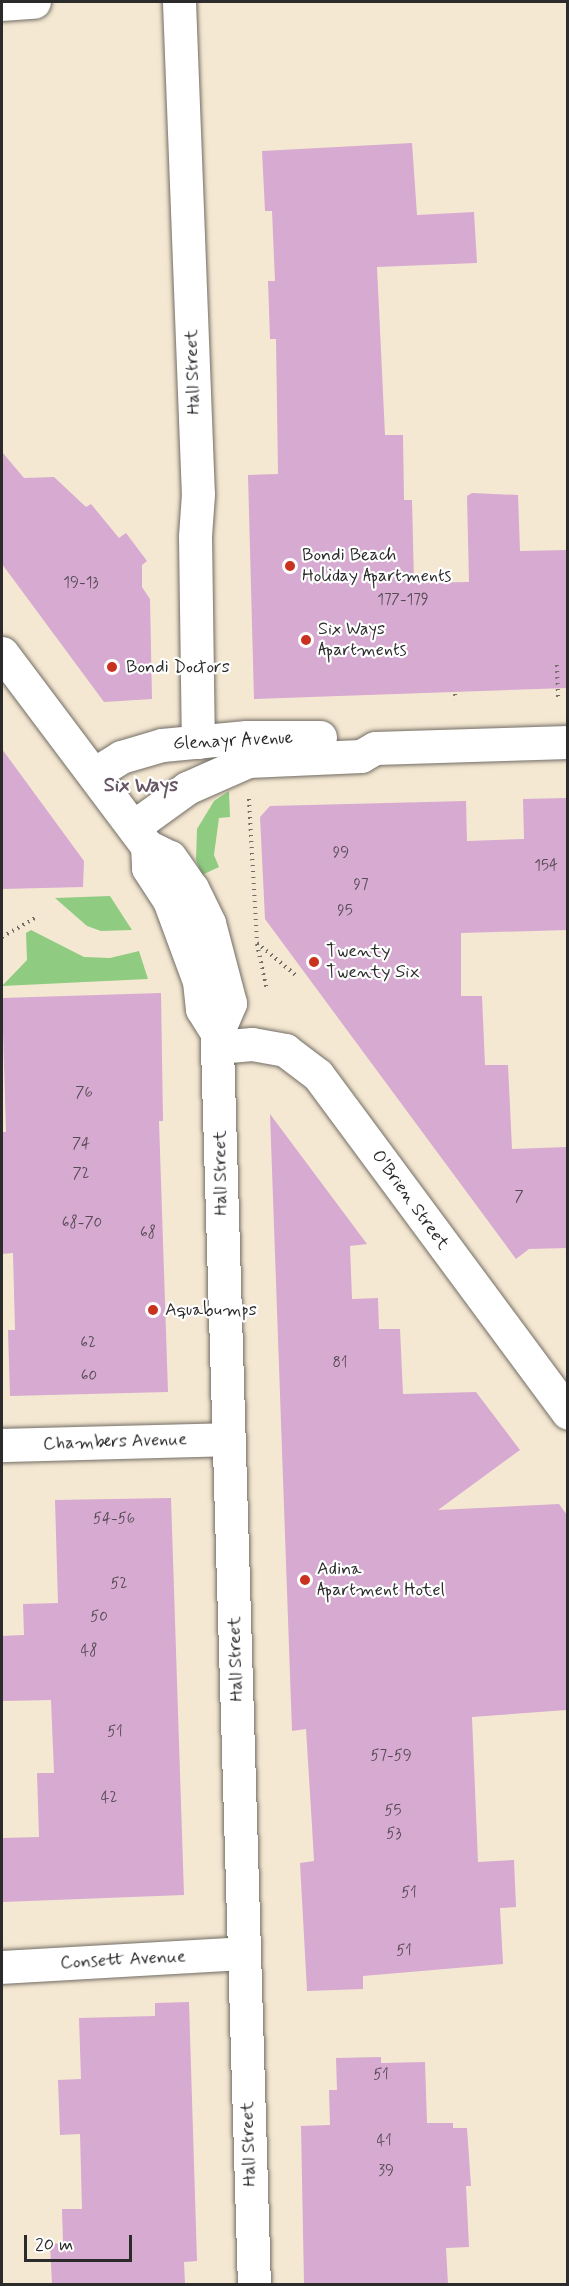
<!DOCTYPE html>
<html>
<head>
<meta charset="utf-8">
<style>
	body { margin:0 }
	#map { position:relative; width:569px; height:2286px; overflow:hidden; background:#f5e8d2; font-family:Mynerve,sans-serif }
	div>[style] { position:absolute }
	.green>* { inset:0; background:#8fcc81 }
	.building>* { inset:0; background:#d6aad1 }
	.path>* { height:4px; margin-top:-2px; transform-origin:0; background:repeating-linear-gradient(90deg,#726d65 0 1.5px,transparent 0 6px) }
	.roads { filter:drop-shadow(0 0 2px #726d65) drop-shadow(0 0 2px #726d65) }
	.minor>* { height:33px; margin:-16.5px; padding:0 16.5px; transform-origin:16.5px; border-radius:16.5px; background:#fff }
	.dots>* { width:16px; height:16px; translate:-50% -50%; box-sizing:border-box; border:3px solid #fff; border-radius:50% }
	span { translate:-50% -50%; white-space:nowrap; text-align:center; line-height:1.15; -webkit-text-stroke:4.5px #fff; paint-order:stroke }
	.number-label { font-size:15px; color:#564b54 }
	.number-label span { -webkit-text-stroke-width:0 }
	.street-label { font-size:18px; color:#2b2b2b }
	.poi-label { font-size:18px; color:#2b2b2b }
	.left { translate:0 -50%; text-align:left }
	.neighbourhood-label { font-size:20px; color:#675765; font-weight:700 }
	.frame { position:absolute; inset:0; border:3px solid #2b2b2b; pointer-events:none }
	.scale { position:absolute; left:24px; top:2235px; width:108px; height:27px; box-sizing:border-box; border:3px solid #2b2b2b; border-top:0; padding-left:8px; font-size:18px; line-height:21px; white-space:nowrap; color:#2b2b2b; -webkit-text-stroke:4px #fff; paint-order:stroke }
</style>
</head>
<body>
<div id="map">
	<div class="green">
		<i style="clip-path:polygon(229px 791px,230px 817px,219px 818px,214px 855px,219px 867px,202px 875px,196px 860px,197px 829px,214px 801px)"></i>
		<i style="clip-path:polygon(110px 896px,132px 930px,101px 931px,87px 926px,55px 898px)"></i>
		<i style="clip-path:polygon(31px 930px,84px 957px,110px 958px,139px 951px,148px 979px,2px 986px,27px 960px,26px 933px)"></i>
	</div>
	<div class="building">
		<i style="clip-path:polygon(412px 143px,417px 215px,474px 212px,477px 263px,377px 267px,385px 435px,403px 435px,404px 500px,412px 500px,414px 583px,469px 582px,467px 496px,472px 493px,518px 495px,520px 551px,567px 550px,567px 688px,254px 699px,248px 475px,278px 474px,276px 339px,270px 339px,268px 281px,275px 281px,272px 211px,265px 211px,262px 151px)"></i>
		<i style="clip-path:polygon(2px 452px,24px 478px,54px 477px,86px 507px,91px 504px,119px 538px,126px 533px,147px 561px,142px 565px,142px 587px,150px 599px,152px 699px,104px 702px,2px 564px)"></i>
		<i style="clip-path:polygon(2px 749px,84px 861px,83px 887px,2px 889px)"></i>
		<i style="clip-path:polygon(567px 798px,567px 930px,461px 933px,461px 996px,482px 996px,485px 1065px,508px 1065px,512px 1149px,567px 1147px,567px 1248px,529px 1249px,516px 1259px,265px 919px,260px 817px,270px 806px,466px 801px,467px 841px,524px 839px,523px 799px)"></i>
		<i style="clip-path:polygon(161px 993px,163px 1121px,159px 1121px,168px 1392px,10px 1396px,8px 1330px,15px 1330px,13px 1253px,2px 1254px,2px 1132px,6px 1132px,2px 998px)"></i>
		<i style="clip-path:polygon(270px 1114px,367px 1244px,350px 1246px,352px 1299px,378px 1298px,379px 1329px,400px 1329px,403px 1394px,476px 1392px,520px 1450px,438px 1510px,559px 1504px,567px 1515px,567px 1710px,472px 1717px,478px 1862px,514px 1860px,516px 1907px,500px 1908px,503px 1964px,363px 1976px,363px 1989px,307px 1991px,300px 1863px,314px 1861px,312px 1826px,306px 1729px,292px 1731px)"></i>
		<i style="clip-path:polygon(171px 1498px,184px 1895px,2px 1902px,2px 1838px,39px 1837px,37px 1773px,54px 1773px,51px 1700px,2px 1701px,2px 1636px,24px 1635px,23px 1604px,58px 1603px,55px 1500px)"></i>
		<i style="clip-path:polygon(189px 2002px,197px 2261px,184px 2262px,185px 2284px,52px 2284px,50px 2244px,63px 2243px,62px 2209px,82px 2209px,80px 2134px,60px 2135px,58px 2080px,81px 2079px,79px 2018px,155px 2016px,155px 2003px)"></i>
		<i style="clip-path:polygon(381px 2057px,381px 2063px,425px 2062px,427px 2123px,453px 2123px,453px 2128px,467px 2128px,471px 2186px,466px 2186px,469px 2247px,446px 2248px,448px 2284px,304px 2284px,301px 2126px,330px 2125px,329px 2090px,337px 2090px,336px 2058px)"></i>
	</div>
	<div class="path">
		<i style="left:557px;top:665px;width:33px;rotate:88deg"></i>
		<i style="left:455px;top:694px;width:6px;rotate:81deg"></i>
		<i style="left:249px;top:799px;width:144px;rotate:86.8deg"></i>
		<i style="left:257px;top:943px;width:53px;rotate:39.7deg"></i>
		<i style="left:2px;top:937px;width:39px;rotate:-30deg"></i>
		<i style="left:257px;top:944px;width:47px;rotate:77.7deg"></i>
	</div>
	<div class="roads">
		<div class="minor">
			<i style="left:179px;top:2px;width:492px;rotate:87.8deg"></i>
			<i style="left:198px;top:494px;width:42px;rotate:94.1deg"></i>
			<i style="left:195px;top:536px;width:206px;rotate:89.2deg"></i>
			<i style="left:2px;top:4px;width:32px;rotate:-4deg"></i>
			<i style="left:2px;top:653px;width:241px;rotate:53.1deg"></i>
			<i style="left:147px;top:846px;width:25px;rotate:26deg"></i>
			<i style="left:170px;top:857px;width:38px;rotate:55deg"></i>
			<i style="left:192px;top:888px;width:39px;rotate:64deg"></i>
			<i style="left:209px;top:923px;width:83px;rotate:75.3deg"></i>
			<i style="left:230px;top:1003px;width:33px;rotate:113deg"></i>
			<i style="left:217px;top:1033px;width:14px;rotate:90deg"></i>
			<i style="left:217px;top:1047px;width:1238px;rotate:88.29deg"></i>
			<i style="left:94px;top:774px;width:32px;rotate:-32deg"></i>
			<i style="left:121px;top:757px;width:43px;rotate:-16.3deg"></i>
			<i style="left:162px;top:745px;width:85px;rotate:-5.4deg"></i>
			<i style="left:247px;top:737px;width:73px"></i>
			<i style="left:133px;top:827px;width:67px;rotate:-35.8deg"></i>
			<i style="left:187px;top:788px;width:67px;rotate:-23.9deg"></i>
			<i style="left:248px;top:761px;width:113px;rotate:-2.5deg"></i>
			<i style="left:361px;top:756px;width:16px;rotate:-30deg"></i>
			<i style="left:375px;top:748px;width:193px;rotate:-1.8deg"></i>
			<i style="left:147px;top:846px;width:22px;rotate:87deg"></i>
			<i style="left:148px;top:868px;width:38px;rotate:57deg"></i>
			<i style="left:169px;top:900px;width:86px;rotate:69.7deg"></i>
			<i style="left:199px;top:981px;width:28px;rotate:84deg"></i>
			<i style="left:202px;top:1009px;width:28px;rotate:58deg"></i>
			<i style="left:217px;top:1047px;width:35px;rotate:-5deg"></i>
			<i style="left:252px;top:1044px;width:34px;rotate:10deg"></i>
			<i style="left:285px;top:1050px;width:41px;rotate:37.1deg"></i>
			<i style="left:318px;top:1075px;width:420px;rotate:53.5deg"></i>
			<i style="left:2px;top:1445px;width:226px;rotate:-1.5deg"></i>
			<i style="left:2px;top:1967px;width:242px;rotate:-3.3deg"></i>
		</div>
	</div>
	<div class="dots">
		<i style="left:290px;top:566px;background:#c8321e"></i>
		<i style="left:306px;top:640px;background:#c8321e"></i>
		<i style="left:112px;top:667px;background:#c8321e"></i>
		<i style="left:314px;top:962px;background:#c8321e"></i>
		<i style="left:153px;top:1310px;background:#c8321e"></i>
		<i style="left:305px;top:1580px;background:#c8321e"></i>
	</div>
	<div class="number-label">
		<span style="left:81px;top:584px">19-13</span>
		<span style="left:403px;top:601px">177-179</span>
		<span style="left:341px;top:854px">99</span>
		<span style="left:546px;top:867px">154</span>
		<span style="left:361px;top:886px">97</span>
		<span style="left:345px;top:912px">95</span>
		<span style="left:84px;top:1094px">76</span>
		<span style="left:81px;top:1145px">74</span>
		<span style="left:81px;top:1175px">72</span>
		<span style="left:519px;top:1198px">7</span>
		<span style="left:82px;top:1224px">68-70</span>
		<span style="left:148px;top:1234px">68</span>
		<span style="left:88px;top:1344px">62</span>
		<span style="left:340px;top:1364px">81</span>
		<span style="left:89px;top:1377px">60</span>
		<span style="left:114px;top:1520px">54-56</span>
		<span style="left:119px;top:1585px">52</span>
		<span style="left:99px;top:1618px">50</span>
		<span style="left:89px;top:1652px">48</span>
		<span style="left:115px;top:1733px">51</span>
		<span style="left:391px;top:1757px">57-59</span>
		<span style="left:109px;top:1799px">42</span>
		<span style="left:393px;top:1812px">55</span>
		<span style="left:394px;top:1835px">53</span>
		<span style="left:409px;top:1894px">51</span>
		<span style="left:404px;top:1952px">51</span>
		<span style="left:381px;top:2076px">51</span>
		<span style="left:384px;top:2142px">41</span>
		<span style="left:386px;top:2172px">39</span>
	</div>
	<div class="street-label">
		<span style="left:193px;top:372px;rotate:-92deg">Hall Street</span>
		<span style="left:233px;top:741px;rotate:-3deg">Glenayr Avenue</span>
		<span style="left:221px;top:1173px;rotate:-91deg">Hall Street</span>
		<span style="left:410px;top:1200px;rotate:54deg">O'Brien Street</span>
		<span style="left:115px;top:1442px;rotate:-2deg">Chambers Avenue</span>
		<span style="left:236px;top:1659px;rotate:-92deg">Hall Street</span>
		<span style="left:123px;top:1960px;rotate:-3deg">Consett Avenue</span>
		<span style="left:249px;top:2144px;rotate:-92deg">Hall Street</span>
	</div>
	<div class="poi-label">
		<span class="left" style="left:302px;top:566px">Bondi Beach<br>Holiday Apartments</span>
		<span class="left" style="left:318px;top:640px">Six Ways<br>Apartments</span>
		<span class="left" style="left:126px;top:667px">Bondi Doctors</span>
		<span class="left" style="left:326px;top:962px">Twenty<br>Twenty Six</span>
		<span class="left" style="left:165px;top:1310px">Aquabumps</span>
		<span class="left" style="left:317px;top:1580px">Adina<br>Apartment Hotel</span>
	</div>
	<div class="neighbourhood-label">
		<span style="left:141px;top:785px">Six Ways</span>
	</div>
	<div class="frame"></div>
	<div class="scale">20 m</div>
</div>
</body>
</html>
